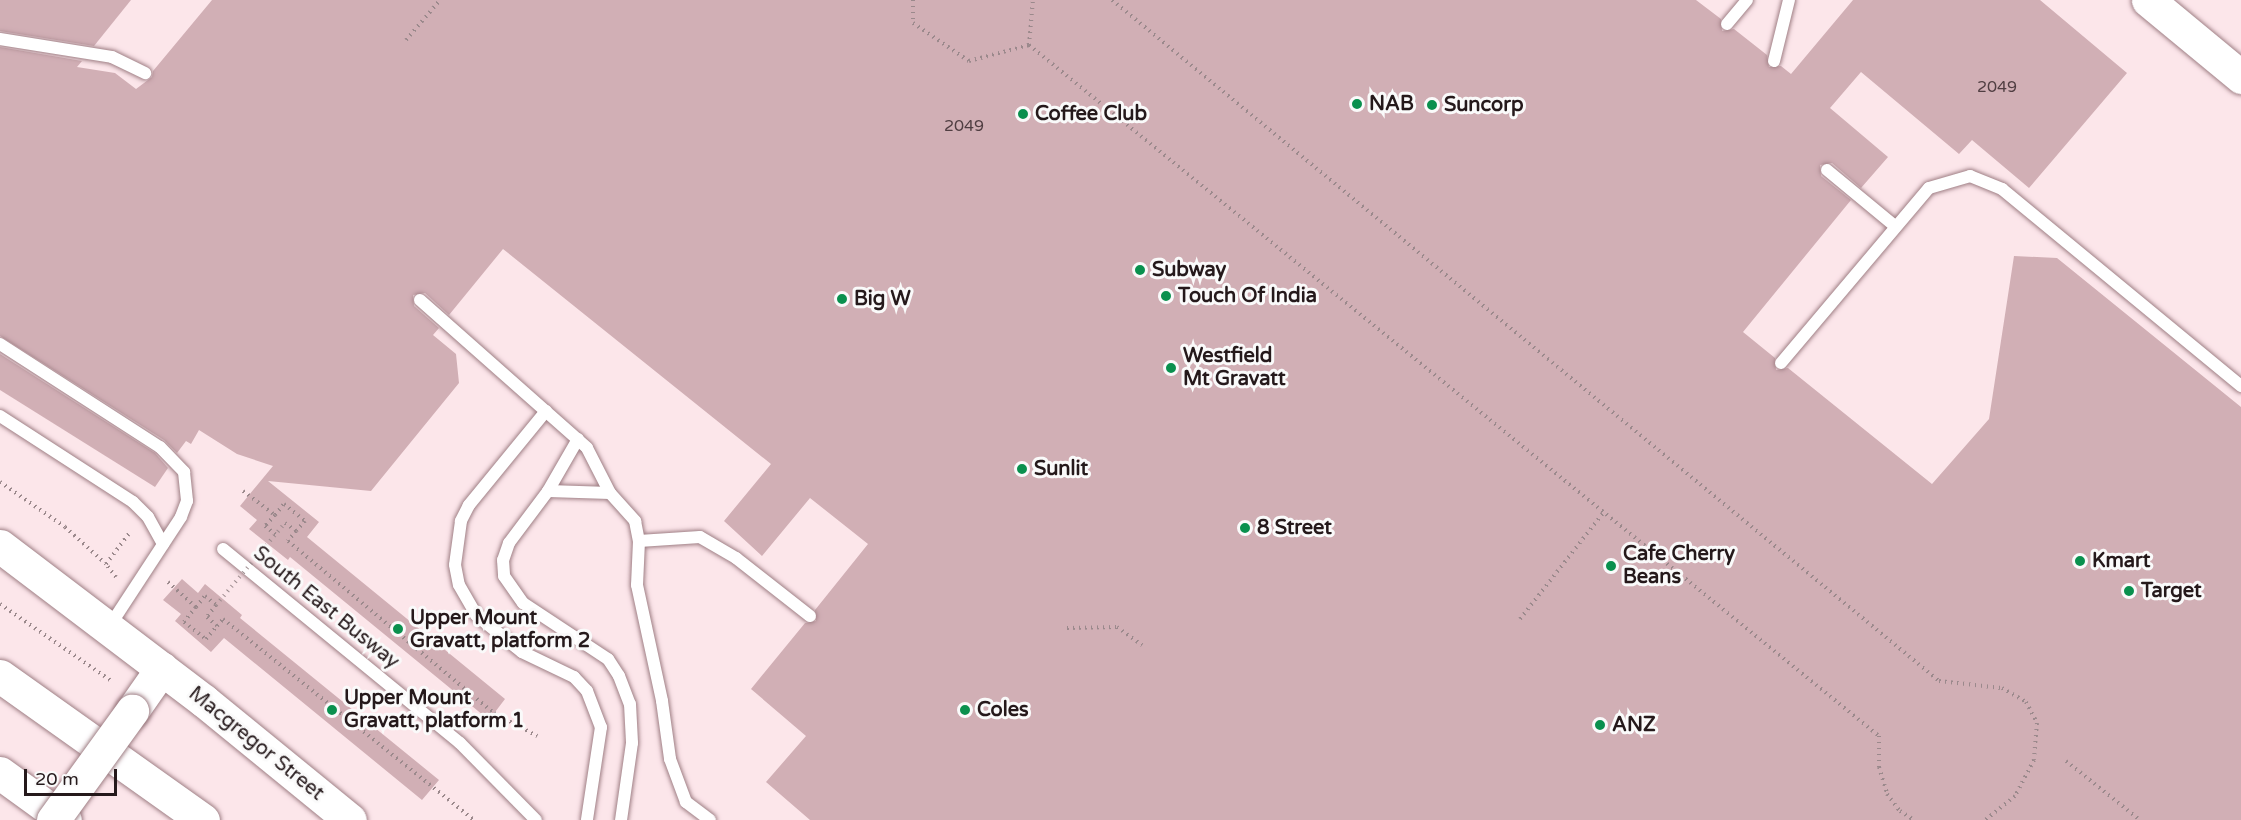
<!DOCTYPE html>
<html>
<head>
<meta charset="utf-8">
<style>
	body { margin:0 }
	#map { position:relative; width:2241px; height:820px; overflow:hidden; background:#fce6ea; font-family:"Varela Round",sans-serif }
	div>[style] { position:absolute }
	.building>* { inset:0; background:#d1afb5 }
	.path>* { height:4px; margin-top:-2px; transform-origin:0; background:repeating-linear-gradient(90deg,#9b898c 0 1.5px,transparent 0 6px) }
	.roads { filter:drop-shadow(0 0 2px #9f7f85) drop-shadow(0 0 2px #9f7f85) }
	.lane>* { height:12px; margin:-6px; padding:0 6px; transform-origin:6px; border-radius:6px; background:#fff }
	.secondary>* { height:33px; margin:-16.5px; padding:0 16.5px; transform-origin:16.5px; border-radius:16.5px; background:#fff }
	.primary>* { height:33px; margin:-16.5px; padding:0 16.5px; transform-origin:16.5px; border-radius:16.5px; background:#fff }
	.highway>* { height:33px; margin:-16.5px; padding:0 16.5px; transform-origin:16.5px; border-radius:16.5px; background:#fff }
	.path-bridge>* { height:4px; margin-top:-2px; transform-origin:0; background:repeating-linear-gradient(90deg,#9b898c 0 1.5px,transparent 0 6px) }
	.bridges { filter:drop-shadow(0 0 2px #9f7f85) drop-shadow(0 0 2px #9f7f85) }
	.secondary-bridge>* { height:33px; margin:-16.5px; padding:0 16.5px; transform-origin:16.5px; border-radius:16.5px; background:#fff }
	.dots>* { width:16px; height:16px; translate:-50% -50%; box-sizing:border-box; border:3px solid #fafafa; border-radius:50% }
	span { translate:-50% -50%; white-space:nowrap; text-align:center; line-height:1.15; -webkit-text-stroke:6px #fafafa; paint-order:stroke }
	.number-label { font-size:16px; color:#503e42 }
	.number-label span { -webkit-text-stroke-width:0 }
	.poi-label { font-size:20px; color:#25191b; font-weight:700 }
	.left { translate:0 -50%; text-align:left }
	.street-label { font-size:20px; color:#25191b }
	.scale { position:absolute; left:24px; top:769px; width:93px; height:27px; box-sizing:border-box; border:3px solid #25191b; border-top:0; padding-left:8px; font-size:18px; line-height:21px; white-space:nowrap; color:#25191b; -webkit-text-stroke:4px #fafafa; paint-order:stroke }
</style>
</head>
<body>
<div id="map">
	<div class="building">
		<i style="clip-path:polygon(0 0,131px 0,94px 46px,0 31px)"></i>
		<i style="clip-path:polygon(212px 0,1696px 0,1721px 19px,1722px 31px,1734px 29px,1767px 55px,1769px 67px,1781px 66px,1791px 74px,1853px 0,2040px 0,2127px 73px,2029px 188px,1972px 140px,1959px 154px,1861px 72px,1830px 108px,1888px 157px,1861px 188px,1832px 163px,1820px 165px,1821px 176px,1851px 200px,1743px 332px,1775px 358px,1776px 370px,1788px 368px,1932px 484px,1989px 419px,2014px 256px,2057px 258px,2241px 407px,2241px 820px,810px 820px,766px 782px,806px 736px,751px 689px,805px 623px,816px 621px,815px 610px,868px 544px,810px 498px,762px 556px,724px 521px,771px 464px,503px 249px,449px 315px,425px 293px,413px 295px,414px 306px,439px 328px,433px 335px,456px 354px,459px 383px,371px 491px,268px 481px,319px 522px,307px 537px,505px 699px,489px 720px,290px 557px,288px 560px,249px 529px,257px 520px,240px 506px,273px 466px,237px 454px,199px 430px,191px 444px,186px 441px,177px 453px,164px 440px,0 336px,0 47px,82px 61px,77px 67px,115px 73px,136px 89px,152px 77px,153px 71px)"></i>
		<i style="clip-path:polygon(0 354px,155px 453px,168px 468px,155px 487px,0 390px)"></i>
		<i style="clip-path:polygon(182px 579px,198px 593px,205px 584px,242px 615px,240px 618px,439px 780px,422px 800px,224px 638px,211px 652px,175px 621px,181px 614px,163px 600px)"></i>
	</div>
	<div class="path">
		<i style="left:1112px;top:0;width:1071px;rotate:39.47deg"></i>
		<i style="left:1939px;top:681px;width:63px;rotate:6.3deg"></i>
		<i style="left:2002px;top:688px;width:28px;rotate:30deg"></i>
		<i style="left:2026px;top:702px;width:24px;rotate:62deg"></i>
		<i style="left:2037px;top:723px;width:37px;rotate:95deg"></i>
		<i style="left:2034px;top:760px;width:41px;rotate:117.8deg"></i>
		<i style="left:2015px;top:796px;width:38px;rotate:141deg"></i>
		<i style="left:406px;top:40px;width:52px;rotate:-49.6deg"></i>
		<i style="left:0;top:482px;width:79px;rotate:34.7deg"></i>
		<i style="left:65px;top:527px;width:55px;rotate:42.1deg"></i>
		<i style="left:243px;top:491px;width:40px;rotate:37deg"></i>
		<i style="left:275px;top:515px;width:15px;rotate:132deg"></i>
		<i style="left:265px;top:526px;width:14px;rotate:39deg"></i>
		<i style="left:275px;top:515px;width:14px;rotate:-51deg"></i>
		<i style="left:284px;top:504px;width:27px;rotate:39deg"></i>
		<i style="left:305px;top:521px;width:13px;rotate:132deg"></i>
		<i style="left:285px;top:523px;width:14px;rotate:36deg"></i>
		<i style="left:296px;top:531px;width:13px;rotate:129deg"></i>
		<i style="left:288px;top:541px;width:268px;rotate:39.9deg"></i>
		<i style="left:494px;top:713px;width:49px;rotate:28.1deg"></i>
		<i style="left:116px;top:577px;width:16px;rotate:-128deg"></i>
		<i style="left:106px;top:564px;width:41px;rotate:-52.9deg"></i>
		<i style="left:168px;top:582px;width:38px;rotate:42deg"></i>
		<i style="left:196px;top:607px;width:14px;rotate:-51deg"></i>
		<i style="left:205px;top:596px;width:14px;rotate:39deg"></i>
		<i style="left:216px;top:605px;width:15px;rotate:127deg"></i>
		<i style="left:207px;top:617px;width:13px;rotate:42deg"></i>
		<i style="left:217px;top:626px;width:9px;rotate:-49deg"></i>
		<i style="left:223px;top:619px;width:322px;rotate:38.7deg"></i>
		<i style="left:0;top:604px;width:137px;rotate:34.6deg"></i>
		<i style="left:196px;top:607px;width:19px;rotate:129deg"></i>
		<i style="left:184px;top:622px;width:28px;rotate:38deg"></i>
		<i style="left:206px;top:639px;width:17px;rotate:-50deg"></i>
		<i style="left:1520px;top:619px;width:136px;rotate:-51.9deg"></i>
		<i style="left:1067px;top:628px;width:50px;rotate:-1.1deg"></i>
		<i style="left:1117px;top:627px;width:31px;rotate:36deg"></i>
		<i style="left:2066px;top:761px;width:95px;rotate:38.6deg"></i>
	</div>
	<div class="roads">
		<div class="lane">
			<i style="left:1727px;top:24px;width:31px;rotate:-50deg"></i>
			<i style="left:0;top:39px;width:113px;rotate:9.1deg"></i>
			<i style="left:112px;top:57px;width:37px;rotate:26deg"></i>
			<i style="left:1774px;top:61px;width:63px;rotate:-76.2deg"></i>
			<i style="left:1827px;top:170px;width:89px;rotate:39.6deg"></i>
			<i style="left:420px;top:300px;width:223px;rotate:41.5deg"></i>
			<i style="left:587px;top:448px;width:51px;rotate:62.9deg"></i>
			<i style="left:610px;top:493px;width:38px;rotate:48deg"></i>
			<i style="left:635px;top:521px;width:20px;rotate:79deg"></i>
			<i style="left:639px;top:541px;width:44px;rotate:92.6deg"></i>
			<i style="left:637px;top:585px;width:119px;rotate:77.8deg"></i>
			<i style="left:662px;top:701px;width:59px;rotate:82.1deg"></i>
			<i style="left:670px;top:759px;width:46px;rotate:69.6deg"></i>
			<i style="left:686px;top:802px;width:30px;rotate:37deg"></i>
			<i style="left:0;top:344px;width:190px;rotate:32.8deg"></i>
			<i style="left:160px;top:447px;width:35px;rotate:46deg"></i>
			<i style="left:184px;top:472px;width:29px;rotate:84deg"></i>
			<i style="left:187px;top:501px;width:17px;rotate:111deg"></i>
			<i style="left:181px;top:517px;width:131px;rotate:123.2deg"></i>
			<i style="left:1781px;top:363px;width:229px;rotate:-49.8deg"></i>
			<i style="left:1929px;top:188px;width:43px;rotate:-16.3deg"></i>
			<i style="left:1970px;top:176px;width:35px;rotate:22deg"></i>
			<i style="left:2002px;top:189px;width:310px;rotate:39.5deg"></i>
			<i style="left:546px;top:411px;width:122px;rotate:129.3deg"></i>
			<i style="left:469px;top:505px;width:18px;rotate:117deg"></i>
			<i style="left:461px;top:521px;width:44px;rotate:97.8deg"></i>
			<i style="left:455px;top:565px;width:20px;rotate:79deg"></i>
			<i style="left:459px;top:585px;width:34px;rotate:60deg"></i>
			<i style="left:476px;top:615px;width:59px;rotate:38.8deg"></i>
			<i style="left:522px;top:652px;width:58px;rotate:25.7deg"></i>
			<i style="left:574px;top:677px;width:19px;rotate:47deg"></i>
			<i style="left:587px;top:691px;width:39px;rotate:69deg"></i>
			<i style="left:601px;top:727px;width:94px;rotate:98.6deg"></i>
			<i style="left:0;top:416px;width:158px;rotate:32.9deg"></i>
			<i style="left:133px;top:502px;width:21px;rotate:45deg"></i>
			<i style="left:148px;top:517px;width:31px;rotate:61deg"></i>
			<i style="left:548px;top:491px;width:60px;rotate:-60deg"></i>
			<i style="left:610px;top:493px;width:62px;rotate:-178.2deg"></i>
			<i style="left:548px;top:491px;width:65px;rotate:126.9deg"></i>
			<i style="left:509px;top:543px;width:18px;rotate:109deg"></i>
			<i style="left:503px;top:560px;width:16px;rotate:86deg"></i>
			<i style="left:504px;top:576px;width:33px;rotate:55deg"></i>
			<i style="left:523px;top:603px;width:102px;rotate:33.4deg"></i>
			<i style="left:608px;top:659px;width:20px;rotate:57deg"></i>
			<i style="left:619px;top:676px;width:30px;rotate:69deg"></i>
			<i style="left:630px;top:704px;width:39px;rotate:87deg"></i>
			<i style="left:632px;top:743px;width:78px;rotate:98.1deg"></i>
			<i style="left:639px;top:541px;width:61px;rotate:-3.8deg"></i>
			<i style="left:700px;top:537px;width:42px;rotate:30.3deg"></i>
			<i style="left:736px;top:558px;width:94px;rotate:38.1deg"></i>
			<i style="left:223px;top:549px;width:306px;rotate:39.3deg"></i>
			<i style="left:460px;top:743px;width:108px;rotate:45.4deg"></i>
		</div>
		<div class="secondary">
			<i style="left:0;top:546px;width:256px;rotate:37.2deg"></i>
			<i style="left:204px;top:701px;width:188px;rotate:39.2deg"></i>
			<i style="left:132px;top:711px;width:52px;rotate:-55.1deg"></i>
		</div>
		<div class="primary">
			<i style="left:2148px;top:0;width:121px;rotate:39.6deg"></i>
		</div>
		<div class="highway">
			<i style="left:0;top:676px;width:249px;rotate:35.4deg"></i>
			<i style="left:0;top:773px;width:80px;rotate:35.9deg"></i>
		</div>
	</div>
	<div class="path-bridge">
		<i style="left:913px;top:0;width:23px;rotate:90deg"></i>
		<i style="left:913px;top:23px;width:68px;rotate:34.2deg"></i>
		<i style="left:969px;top:61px;width:62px;rotate:-14.9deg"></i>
		<i style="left:1029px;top:45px;width:1095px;rotate:39.11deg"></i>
		<i style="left:1879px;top:736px;width:31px;rotate:90deg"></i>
		<i style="left:1879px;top:767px;width:28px;rotate:73deg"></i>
		<i style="left:1887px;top:794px;width:21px;rotate:53deg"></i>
		<i style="left:1900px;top:811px;width:17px;rotate:33deg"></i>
		<i style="left:1029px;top:45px;width:45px;rotate:-84.9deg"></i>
		<i style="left:216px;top:605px;width:107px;rotate:-49.9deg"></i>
	</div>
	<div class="bridges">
		<div class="secondary-bridge">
			<i style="left:53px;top:820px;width:135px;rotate:-54.1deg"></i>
		</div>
	</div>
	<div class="dots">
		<i style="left:1357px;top:104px;background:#0a904e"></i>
		<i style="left:1432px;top:105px;background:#0a904e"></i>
		<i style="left:1023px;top:114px;background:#0a904e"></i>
		<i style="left:1140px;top:270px;background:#0a904e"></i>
		<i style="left:1166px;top:296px;background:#0a904e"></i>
		<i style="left:842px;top:299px;background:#0a904e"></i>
		<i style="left:1171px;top:368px;background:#0a904e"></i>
		<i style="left:1022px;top:469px;background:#0a904e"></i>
		<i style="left:1245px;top:528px;background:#0a904e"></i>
		<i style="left:2080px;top:561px;background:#0a904e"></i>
		<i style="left:1611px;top:566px;background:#0a904e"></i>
		<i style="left:2129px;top:591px;background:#0a904e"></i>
		<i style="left:398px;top:629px;background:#0a904e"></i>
		<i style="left:332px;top:710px;background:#0a904e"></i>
		<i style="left:965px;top:710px;background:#0a904e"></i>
		<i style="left:1600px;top:725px;background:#0a904e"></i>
	</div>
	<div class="number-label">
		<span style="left:1997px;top:87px">2049</span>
		<span style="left:964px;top:126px">2049</span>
	</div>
	<div class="poi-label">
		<span class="left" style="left:1369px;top:104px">NAB</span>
		<span class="left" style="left:1444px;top:105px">Suncorp</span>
		<span class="left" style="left:1035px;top:114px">Coffee Club</span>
		<span class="left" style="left:1152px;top:270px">Subway</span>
		<span class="left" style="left:1178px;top:296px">Touch Of India</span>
		<span class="left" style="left:854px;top:299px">Big W</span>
		<span class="left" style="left:1183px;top:368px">Westfield<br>Mt Gravatt</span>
		<span class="left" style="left:1034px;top:469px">Sunlit</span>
		<span class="left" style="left:1257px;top:528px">8 Street</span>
		<span class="left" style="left:1623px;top:566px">Cafe Cherry<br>Beans</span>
		<span class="left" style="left:2092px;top:561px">Kmart</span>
		<span class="left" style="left:2141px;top:591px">Target</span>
		<span class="left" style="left:410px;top:630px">Upper Mount<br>Gravatt, platform 2</span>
		<span class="left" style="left:344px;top:710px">Upper Mount<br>Gravatt, platform 1</span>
		<span class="left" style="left:977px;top:710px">Coles</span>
		<span class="left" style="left:1612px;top:725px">ANZ</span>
	</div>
	<div class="street-label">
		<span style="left:326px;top:608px;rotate:39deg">South East Busway</span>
		<span style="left:256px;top:744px;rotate:39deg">Macgregor Street</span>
	</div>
	<div class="scale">20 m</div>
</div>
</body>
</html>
